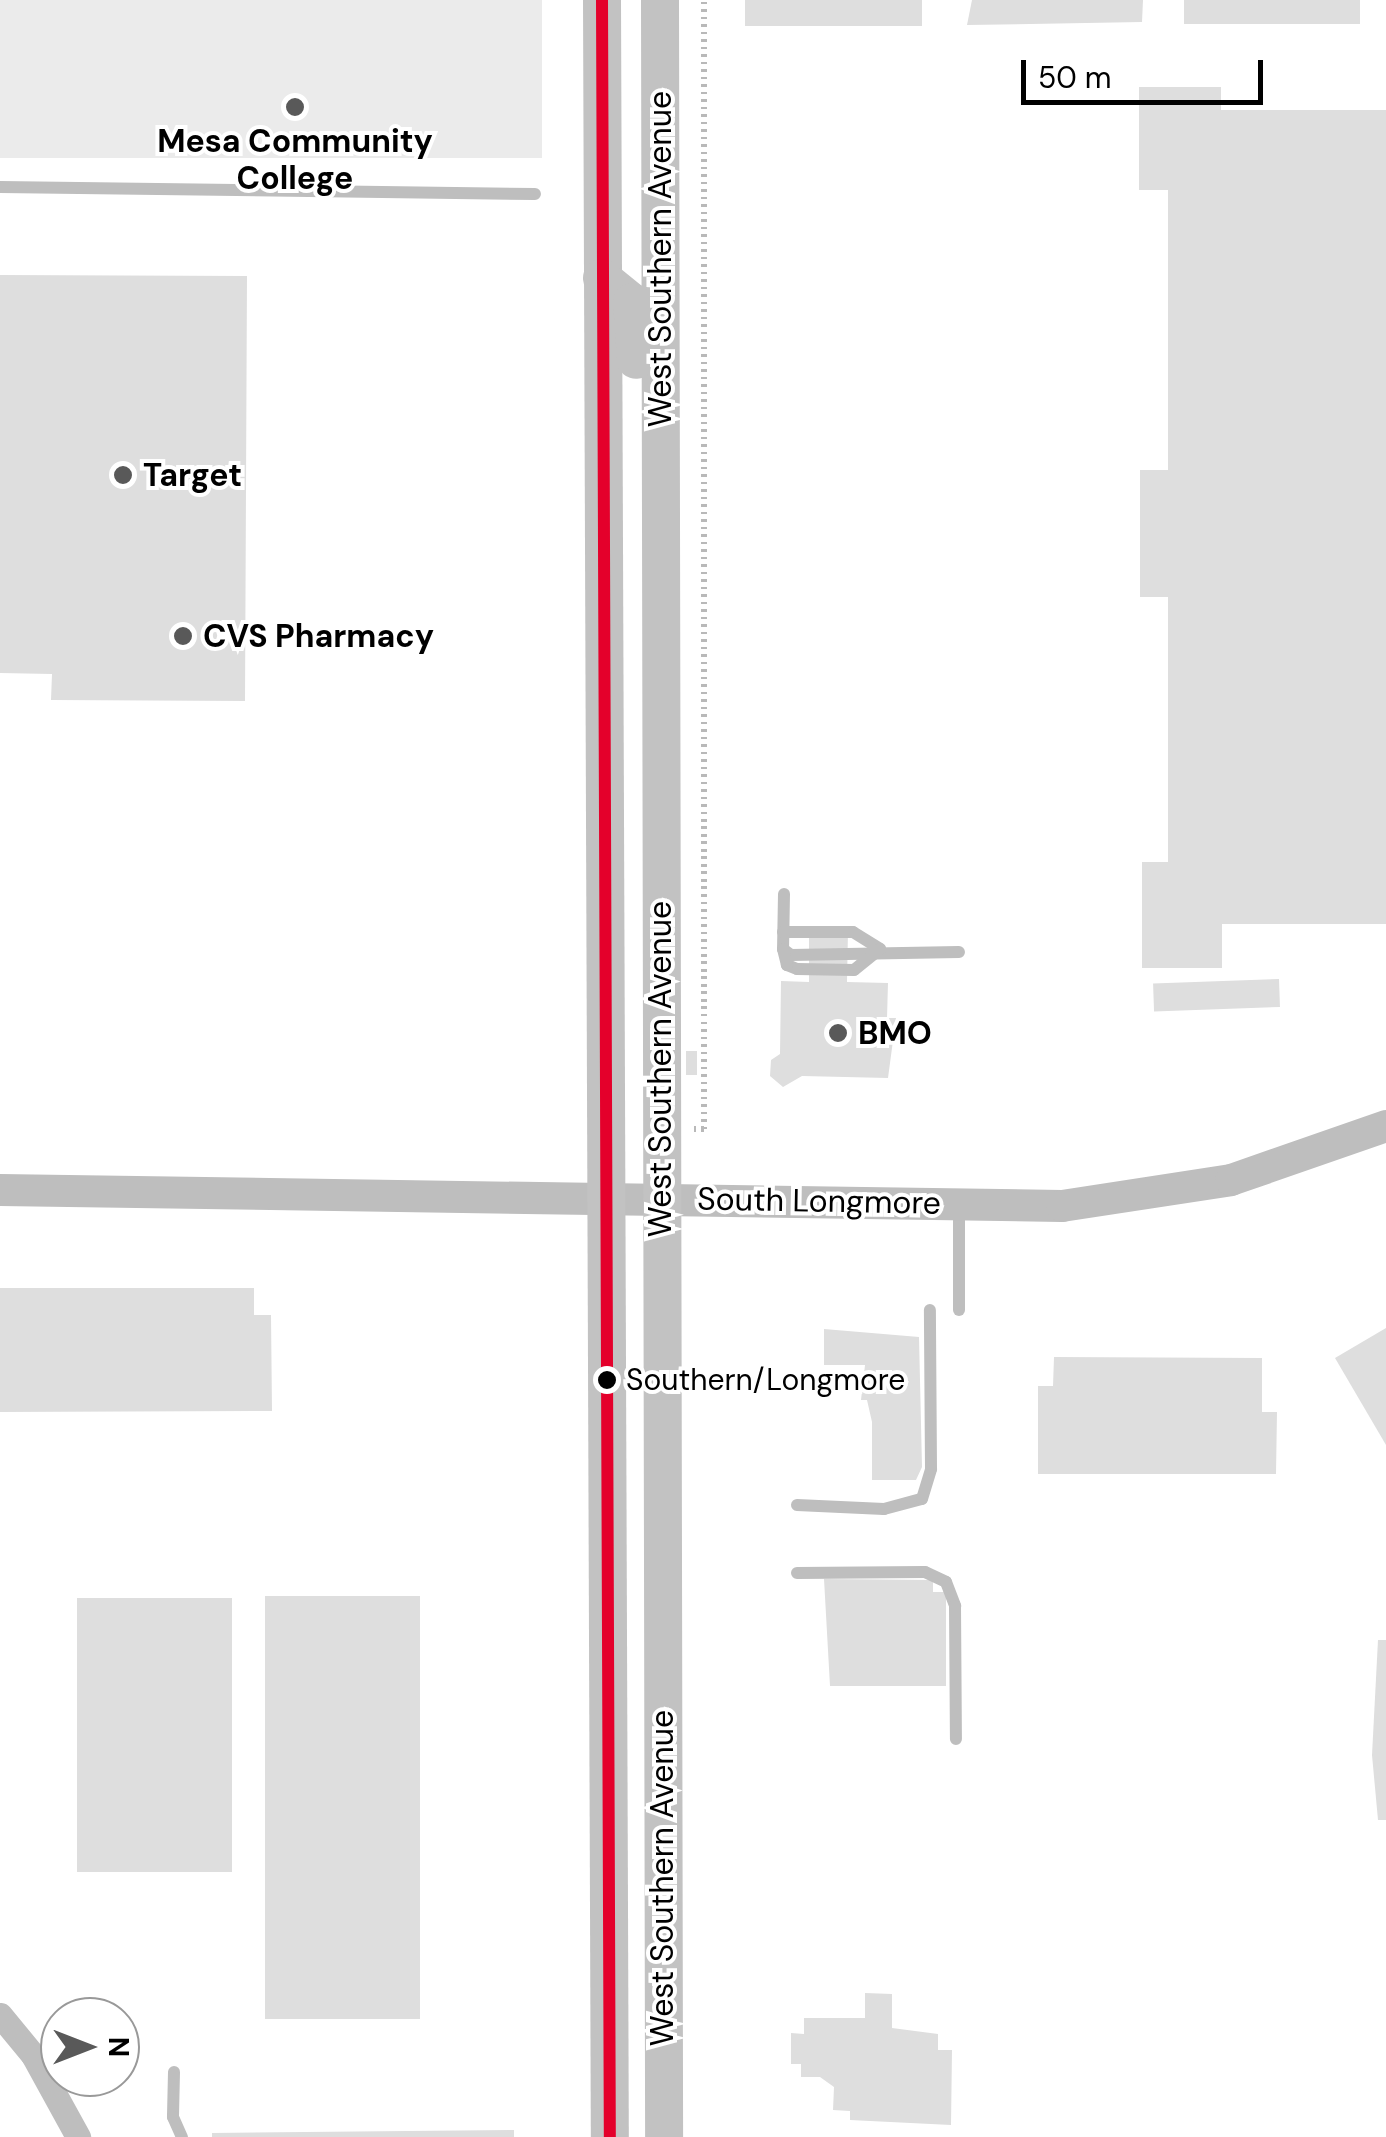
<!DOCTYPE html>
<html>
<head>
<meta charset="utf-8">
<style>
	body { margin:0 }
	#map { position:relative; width:1386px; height:2137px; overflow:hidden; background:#fff; font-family:"DM Sans",sans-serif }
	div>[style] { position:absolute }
	.green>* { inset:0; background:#ebebeb; transform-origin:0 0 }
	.building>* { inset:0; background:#dedede; transform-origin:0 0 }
	.path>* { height:6px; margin-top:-3px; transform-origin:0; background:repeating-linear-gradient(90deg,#b9b9b9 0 2.5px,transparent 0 7.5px) }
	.service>* { height:12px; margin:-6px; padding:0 6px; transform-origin:6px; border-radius:6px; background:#bebebe }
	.minor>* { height:25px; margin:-12.5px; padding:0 12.5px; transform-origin:12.5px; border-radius:12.5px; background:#bebebe }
	.tertiary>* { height:32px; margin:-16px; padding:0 16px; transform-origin:16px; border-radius:16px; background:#bebebe }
	.secondary>* { height:38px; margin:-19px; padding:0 19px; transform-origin:19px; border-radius:19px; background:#c2c2c2 }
	.bus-1>* { height:12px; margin:-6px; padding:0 6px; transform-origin:6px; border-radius:6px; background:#e4002b }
	.dots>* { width:28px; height:28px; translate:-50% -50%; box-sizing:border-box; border:5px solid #fff; border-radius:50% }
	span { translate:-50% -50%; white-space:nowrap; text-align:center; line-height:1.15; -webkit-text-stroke:8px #fff; paint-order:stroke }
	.bus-label { font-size:30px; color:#000 }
	.left { translate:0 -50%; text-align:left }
	.poi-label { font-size:32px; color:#000; font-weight:700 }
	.street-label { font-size:32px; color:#000 }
	.north { position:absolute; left:40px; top:1997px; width:100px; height:100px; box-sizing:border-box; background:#fff; border:2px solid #999; border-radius:50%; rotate:90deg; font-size:28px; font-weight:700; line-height:40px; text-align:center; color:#000 }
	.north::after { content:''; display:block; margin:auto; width:35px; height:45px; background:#595959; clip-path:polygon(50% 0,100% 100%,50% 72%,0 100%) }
	.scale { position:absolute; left:1021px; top:60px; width:242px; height:45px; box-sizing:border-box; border:5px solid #000; border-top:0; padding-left:12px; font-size:30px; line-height:35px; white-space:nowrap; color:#000; -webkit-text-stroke:8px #fff; paint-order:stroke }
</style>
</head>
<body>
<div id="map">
	<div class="green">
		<i style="left:0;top:0;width:542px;height:158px"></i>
	</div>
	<div class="building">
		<i style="left:745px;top:0;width:177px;height:26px"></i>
		<i style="clip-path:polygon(972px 0,1143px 0,1142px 22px,967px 25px)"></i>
		<i style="left:1184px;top:0;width:176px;height:24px"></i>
		<i style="clip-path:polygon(1139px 87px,1221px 87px,1221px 110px,1386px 110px,1386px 924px,1222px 924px,1222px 968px,1142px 968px,1142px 862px,1168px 862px,1168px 597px,1140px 597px,1140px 470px,1168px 470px,1168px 190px,1139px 190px)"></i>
		<i style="clip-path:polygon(0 275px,247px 276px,245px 701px,51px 700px,52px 674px,0 673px)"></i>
		<i style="clip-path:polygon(809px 931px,848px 931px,847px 982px,888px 983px,887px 1018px,896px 1018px,888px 1078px,802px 1076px,783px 1087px,770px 1076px,771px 1060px,780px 1054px,781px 981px,809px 982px)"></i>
		<i style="left:1279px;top:979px;width:28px;height:126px;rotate:88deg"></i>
		<i style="left:686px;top:1051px;width:11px;height:24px"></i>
		<i style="clip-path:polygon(0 1288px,254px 1288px,254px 1315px,271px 1315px,272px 1411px,0 1412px)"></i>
		<i style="clip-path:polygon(1386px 1328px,1386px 1445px,1335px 1358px)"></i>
		<i style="clip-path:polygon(824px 1329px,919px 1337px,922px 1467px,916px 1480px,872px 1480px,872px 1422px,867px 1400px,861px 1400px,865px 1365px,824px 1365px)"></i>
		<i style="clip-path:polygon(1054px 1357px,1262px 1358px,1262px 1412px,1277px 1412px,1276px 1474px,1038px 1474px,1038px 1386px,1053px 1386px)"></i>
		<i style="clip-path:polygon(824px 1579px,933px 1580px,933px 1592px,946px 1592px,946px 1686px,830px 1686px)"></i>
		<i style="left:420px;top:1596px;width:423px;height:155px;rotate:90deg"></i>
		<i style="left:77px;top:1598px;width:155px;height:274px"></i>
		<i style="clip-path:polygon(1378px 1640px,1386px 1640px,1386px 1820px,1378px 1820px,1372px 1755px)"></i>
		<i style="clip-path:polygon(865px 1993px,892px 1994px,892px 2028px,938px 2034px,938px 2050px,952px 2050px,951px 2125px,850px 2120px,850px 2111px,833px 2110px,834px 2087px,820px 2077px,801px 2077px,801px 2064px,791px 2064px,791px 2033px,804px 2034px,804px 2018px,865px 2018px)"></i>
		<i style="clip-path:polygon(514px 2130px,514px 2137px,212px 2137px,212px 2133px)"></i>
	</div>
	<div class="path">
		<i style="left:694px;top:1129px;width:10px"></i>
		<i style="left:704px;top:1129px;width:1129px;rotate:-90deg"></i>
	</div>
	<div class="service">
		<i style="left:0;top:187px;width:535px;rotate:0.75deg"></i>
		<i style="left:784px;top:894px;width:55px;rotate:91deg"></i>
		<i style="left:783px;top:949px;width:10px;rotate:37deg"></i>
		<i style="left:791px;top:955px;width:168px;rotate:-1deg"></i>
		<i style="left:783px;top:932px;width:70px"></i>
		<i style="left:853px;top:932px;width:32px;rotate:32deg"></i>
		<i style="left:880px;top:949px;width:33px;rotate:141deg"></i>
		<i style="left:854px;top:970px;width:57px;rotate:-179deg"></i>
		<i style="left:797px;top:969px;width:11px;rotate:-158deg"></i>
		<i style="left:787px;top:965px;width:16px;rotate:-104deg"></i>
		<i style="left:959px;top:1207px;width:103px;rotate:90deg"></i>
		<i style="left:797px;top:1505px;width:87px;rotate:2.6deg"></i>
		<i style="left:884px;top:1509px;width:39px;rotate:-15deg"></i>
		<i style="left:922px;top:1499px;width:31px;rotate:-73deg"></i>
		<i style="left:931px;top:1469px;width:159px;rotate:-90.4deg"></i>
		<i style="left:797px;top:1573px;width:128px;rotate:-0.4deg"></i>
		<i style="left:925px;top:1572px;width:23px;rotate:25deg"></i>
		<i style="left:946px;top:1582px;width:26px;rotate:69deg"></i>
		<i style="left:955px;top:1606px;width:133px;rotate:89.6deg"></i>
		<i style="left:174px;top:2072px;width:45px;rotate:91.3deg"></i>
		<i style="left:173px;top:2117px;width:22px;rotate:66deg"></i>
	</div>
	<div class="minor">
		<i style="left:0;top:2015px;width:52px;rotate:50.5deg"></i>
		<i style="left:33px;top:2055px;width:94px;rotate:61.2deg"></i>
	</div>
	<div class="tertiary">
		<i style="left:0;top:1190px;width:1062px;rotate:0.86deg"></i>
		<i style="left:1062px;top:1206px;width:171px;rotate:-8.7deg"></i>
		<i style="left:1231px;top:1180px;width:164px;rotate:-19.2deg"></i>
	</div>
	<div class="secondary">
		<i style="left:602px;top:0;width:2137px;rotate:89.79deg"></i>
		<i style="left:660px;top:0;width:2137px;rotate:89.89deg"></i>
		<i style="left:602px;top:278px;width:38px;rotate:39deg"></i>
		<i style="left:632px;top:302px;width:58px;rotate:86.1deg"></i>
	</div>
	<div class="bus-1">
		<i style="left:602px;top:0;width:2137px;rotate:89.79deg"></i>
	</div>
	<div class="dots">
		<i style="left:295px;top:107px;background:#595959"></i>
		<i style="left:123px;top:475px;background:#595959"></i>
		<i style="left:183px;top:636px;background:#595959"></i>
		<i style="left:838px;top:1033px;background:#595959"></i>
		<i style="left:607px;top:1380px;background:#000"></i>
	</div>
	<div class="bus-label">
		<span class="left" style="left:626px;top:1380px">Southern/Longmore</span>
	</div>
	<div class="poi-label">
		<span style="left:295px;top:160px">Mesa Community<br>College</span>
		<span class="left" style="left:143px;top:475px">Target</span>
		<span class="left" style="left:203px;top:636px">CVS Pharmacy</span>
		<span class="left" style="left:858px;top:1033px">BMO</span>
	</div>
	<div class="street-label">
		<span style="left:660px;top:259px;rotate:-90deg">West Southern Avenue</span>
		<span style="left:660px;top:1069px;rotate:-90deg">West Southern Avenue</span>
		<span style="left:819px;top:1201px;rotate:1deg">South Longmore</span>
		<span style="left:662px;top:1878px;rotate:-90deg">West Southern Avenue</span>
	</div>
	<div class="north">N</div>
	<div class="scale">50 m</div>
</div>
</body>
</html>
